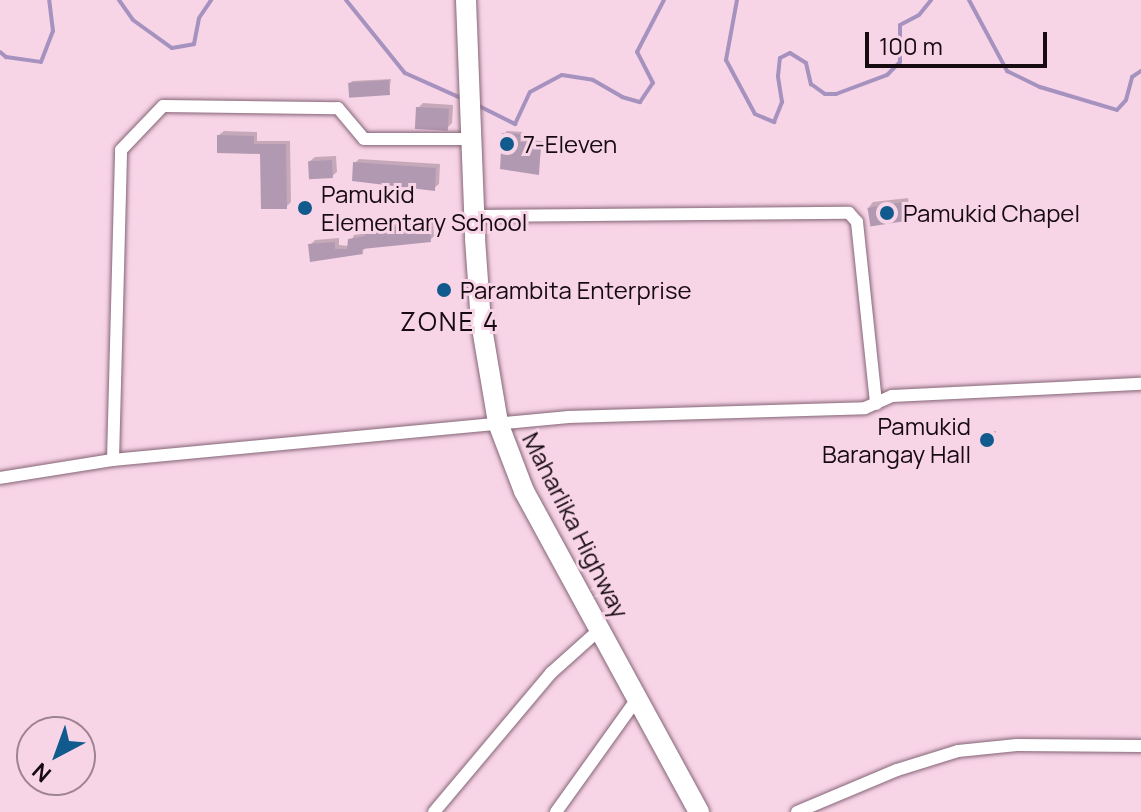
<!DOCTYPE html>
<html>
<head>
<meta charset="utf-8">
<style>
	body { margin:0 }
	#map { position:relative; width:1141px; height:812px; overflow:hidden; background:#f8d4e7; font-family:Manrope,sans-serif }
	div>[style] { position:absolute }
	.shadow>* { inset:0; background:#0003 }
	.stream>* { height:4px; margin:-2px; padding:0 2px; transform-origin:2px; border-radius:2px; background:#a692bf }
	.building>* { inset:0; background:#b299b2; transform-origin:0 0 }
	.roads { filter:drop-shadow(0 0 2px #846576) drop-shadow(0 0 2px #846576) }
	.minor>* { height:12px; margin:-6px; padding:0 6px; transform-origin:6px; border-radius:6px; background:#fff }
	.trunk>* { height:20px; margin:-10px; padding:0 10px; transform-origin:10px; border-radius:10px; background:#fff }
	.dots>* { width:22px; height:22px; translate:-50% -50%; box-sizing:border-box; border:4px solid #f8d4e7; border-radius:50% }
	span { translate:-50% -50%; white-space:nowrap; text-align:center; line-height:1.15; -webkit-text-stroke:6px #f8d4e7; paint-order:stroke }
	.poi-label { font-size:24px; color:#160b11 }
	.left { translate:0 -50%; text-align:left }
	.right { translate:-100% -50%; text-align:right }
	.street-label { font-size:24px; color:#160b11 }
	.neighbourhood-label { font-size:26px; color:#160b11; letter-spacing:2px }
	.north { position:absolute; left:16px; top:716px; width:80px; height:80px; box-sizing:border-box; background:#f8d4e7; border:2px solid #9e8491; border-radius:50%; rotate:221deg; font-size:22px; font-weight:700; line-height:32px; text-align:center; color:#160b11 }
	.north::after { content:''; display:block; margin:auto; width:28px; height:36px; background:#105a8d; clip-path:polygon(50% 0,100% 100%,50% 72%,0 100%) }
	.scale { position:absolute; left:865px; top:32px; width:182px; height:36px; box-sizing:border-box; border:4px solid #160b11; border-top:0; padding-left:10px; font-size:24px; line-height:28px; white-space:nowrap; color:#160b11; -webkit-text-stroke:6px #f8d4e7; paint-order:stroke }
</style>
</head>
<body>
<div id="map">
	<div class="shadow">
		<i style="clip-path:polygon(391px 79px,389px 93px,350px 84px,352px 81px)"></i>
		<i style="clip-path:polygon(423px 103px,453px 105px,452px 123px,447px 128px,418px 108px)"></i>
		<i style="clip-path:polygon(224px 131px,257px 132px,257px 141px,290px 141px,291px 202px,286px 207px,262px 152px,219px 135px)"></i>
		<i style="clip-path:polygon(507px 131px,522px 132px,522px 140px,542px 141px,538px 173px,504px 134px)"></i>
		<i style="clip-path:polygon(336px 156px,337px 172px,332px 176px,310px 161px,315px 157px)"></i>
		<i style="clip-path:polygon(359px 159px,440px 164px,439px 184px,434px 188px,355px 163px)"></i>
		<i style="clip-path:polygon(908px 198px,910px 214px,906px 219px,869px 207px,873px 202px)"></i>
		<i style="clip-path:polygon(433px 222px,434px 236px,430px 240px,367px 246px,362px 252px,311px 260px,310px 245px,315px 240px,339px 238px,339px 245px,349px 246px,354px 235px,367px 233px,372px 226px)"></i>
		<i style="clip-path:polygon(984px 431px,996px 431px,993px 445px,981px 434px)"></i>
	</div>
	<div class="stream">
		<i style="left:119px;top:0;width:24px;rotate:55deg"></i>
		<i style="left:133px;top:20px;width:48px;rotate:35.7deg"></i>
		<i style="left:172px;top:48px;width:22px;rotate:-10deg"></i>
		<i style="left:194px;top:44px;width:26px;rotate:-79deg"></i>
		<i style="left:199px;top:18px;width:22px;rotate:-56deg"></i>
		<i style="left:346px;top:0;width:94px;rotate:51.1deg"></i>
		<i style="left:405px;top:73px;width:64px;rotate:24.1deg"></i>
		<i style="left:737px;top:0;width:61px;rotate:100.4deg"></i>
		<i style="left:726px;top:60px;width:61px;rotate:61.8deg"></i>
		<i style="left:755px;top:114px;width:21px;rotate:23deg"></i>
		<i style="left:774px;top:122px;width:22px;rotate:-68deg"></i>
		<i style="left:782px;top:102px;width:26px;rotate:-99deg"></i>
		<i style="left:778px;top:76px;width:18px;rotate:-84deg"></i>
		<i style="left:780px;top:58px;width:11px;rotate:-27deg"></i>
		<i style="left:790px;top:53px;width:19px;rotate:32deg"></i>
		<i style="left:806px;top:63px;width:22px;rotate:77deg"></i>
		<i style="left:811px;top:84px;width:17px;rotate:36deg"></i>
		<i style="left:825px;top:94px;width:11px"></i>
		<i style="left:836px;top:94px;width:54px;rotate:-20.4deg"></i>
		<i style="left:887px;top:75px;width:18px;rotate:-45deg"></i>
		<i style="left:900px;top:62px;width:37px;rotate:-90deg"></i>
		<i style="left:900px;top:25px;width:21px;rotate:-28deg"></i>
		<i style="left:919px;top:15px;width:19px;rotate:-51deg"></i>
		<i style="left:969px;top:0;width:81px;rotate:61.8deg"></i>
		<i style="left:1007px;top:71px;width:37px;rotate:26deg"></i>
		<i style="left:1040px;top:87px;width:80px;rotate:16.6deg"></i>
		<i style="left:1117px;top:110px;width:13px;rotate:-48deg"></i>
		<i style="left:1126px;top:100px;width:24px;rotate:-75deg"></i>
		<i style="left:1132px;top:77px;width:11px;rotate:-34deg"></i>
		<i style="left:0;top:52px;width:8px;rotate:40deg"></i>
		<i style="left:6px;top:57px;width:35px;rotate:8deg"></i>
		<i style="left:41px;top:62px;width:33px;rotate:-69deg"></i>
		<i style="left:53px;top:31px;width:31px;rotate:-97deg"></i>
		<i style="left:475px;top:104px;width:45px;rotate:26.6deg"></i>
		<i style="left:515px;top:124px;width:35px;rotate:-65deg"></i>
		<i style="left:530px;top:92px;width:36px;rotate:-28deg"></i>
		<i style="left:562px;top:75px;width:31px;rotate:9deg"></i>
		<i style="left:593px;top:80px;width:34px;rotate:30deg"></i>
		<i style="left:622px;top:97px;width:19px;rotate:16deg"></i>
		<i style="left:640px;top:102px;width:23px;rotate:-56deg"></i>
		<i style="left:653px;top:83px;width:35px;rotate:-117deg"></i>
		<i style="left:637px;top:52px;width:59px;rotate:-62.6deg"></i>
	</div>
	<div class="building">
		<i style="left:389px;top:80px;width:15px;height:41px;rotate:86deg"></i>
		<i style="left:416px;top:107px;width:33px;height:22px;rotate:3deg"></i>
		<i style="clip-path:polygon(502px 133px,520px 134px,520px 142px,541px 143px,539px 175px,500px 169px)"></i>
		<i style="clip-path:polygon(217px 135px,254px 136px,254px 144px,286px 144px,287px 209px,261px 209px,260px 154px,217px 153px)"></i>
		<i style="left:332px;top:160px;width:18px;height:24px;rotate:87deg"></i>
		<i style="clip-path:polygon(353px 162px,436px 168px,435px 191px,352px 181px)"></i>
		<i style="left:904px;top:202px;width:19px;height:37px;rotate:81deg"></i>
		<i style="clip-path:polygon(429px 225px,431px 242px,362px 249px,363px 254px,310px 262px,308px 244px,335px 242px,335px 249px,347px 249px,348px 239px,365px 236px,365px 229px)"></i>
		<i style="left:979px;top:433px;width:15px;height:14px"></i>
	</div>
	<div class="roads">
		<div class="minor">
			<i style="left:474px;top:216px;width:375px;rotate:-0.5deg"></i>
			<i style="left:849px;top:213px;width:12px;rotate:48deg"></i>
			<i style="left:857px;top:222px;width:183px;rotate:84deg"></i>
			<i style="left:113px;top:460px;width:310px;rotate:-88.5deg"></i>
			<i style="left:121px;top:150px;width:61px;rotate:-46.3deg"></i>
			<i style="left:163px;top:106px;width:175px;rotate:0.7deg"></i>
			<i style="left:338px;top:108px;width:40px;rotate:50deg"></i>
			<i style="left:364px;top:139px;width:107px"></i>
			<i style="left:0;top:478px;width:114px;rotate:-9.1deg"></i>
			<i style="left:113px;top:460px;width:457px;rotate:-5.4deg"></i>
			<i style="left:568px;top:417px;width:297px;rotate:-1.7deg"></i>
			<i style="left:865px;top:408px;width:30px;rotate:-24deg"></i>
			<i style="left:892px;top:396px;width:249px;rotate:-2.8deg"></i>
			<i style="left:434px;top:812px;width:182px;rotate:-49.9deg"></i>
			<i style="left:551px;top:673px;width:66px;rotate:-41.9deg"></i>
			<i style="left:556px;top:812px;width:139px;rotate:-54.4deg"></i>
			<i style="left:797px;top:812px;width:108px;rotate:-22.8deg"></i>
			<i style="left:897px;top:770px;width:64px;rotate:-17.3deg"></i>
			<i style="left:958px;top:751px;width:59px;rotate:-5.8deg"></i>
			<i style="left:1017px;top:745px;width:124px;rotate:0.5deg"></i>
		</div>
		<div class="trunk">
			<i style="left:466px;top:0;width:239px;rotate:87.8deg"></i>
			<i style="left:475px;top:239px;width:83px;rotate:85.9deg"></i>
			<i style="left:481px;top:322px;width:102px;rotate:80.4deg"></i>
			<i style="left:498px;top:423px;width:73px;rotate:69.1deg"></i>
			<i style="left:524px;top:491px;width:366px;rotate:61.4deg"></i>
		</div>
	</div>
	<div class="dots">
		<i style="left:507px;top:144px;background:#105a8d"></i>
		<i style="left:305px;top:208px;background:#105a8d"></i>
		<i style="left:887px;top:213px;background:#105a8d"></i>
		<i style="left:444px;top:290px;background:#105a8d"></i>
		<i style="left:987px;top:440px;background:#105a8d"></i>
	</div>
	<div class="poi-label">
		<span class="left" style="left:523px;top:144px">7-Eleven</span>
		<span class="left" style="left:321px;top:208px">Pamukid<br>Elementary School</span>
		<span class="left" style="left:903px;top:213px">Pamukid Chapel</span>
		<span class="left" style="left:460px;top:290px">Parambita Enterprise</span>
		<span class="right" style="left:971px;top:440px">Pamukid<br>Barangay Hall</span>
	</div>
	<div class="street-label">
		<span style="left:576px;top:525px;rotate:63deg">Maharlika Highway</span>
	</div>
	<div class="neighbourhood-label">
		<span style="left:450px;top:322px">ZONE 4</span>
	</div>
	<div class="north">N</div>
	<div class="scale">100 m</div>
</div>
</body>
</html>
